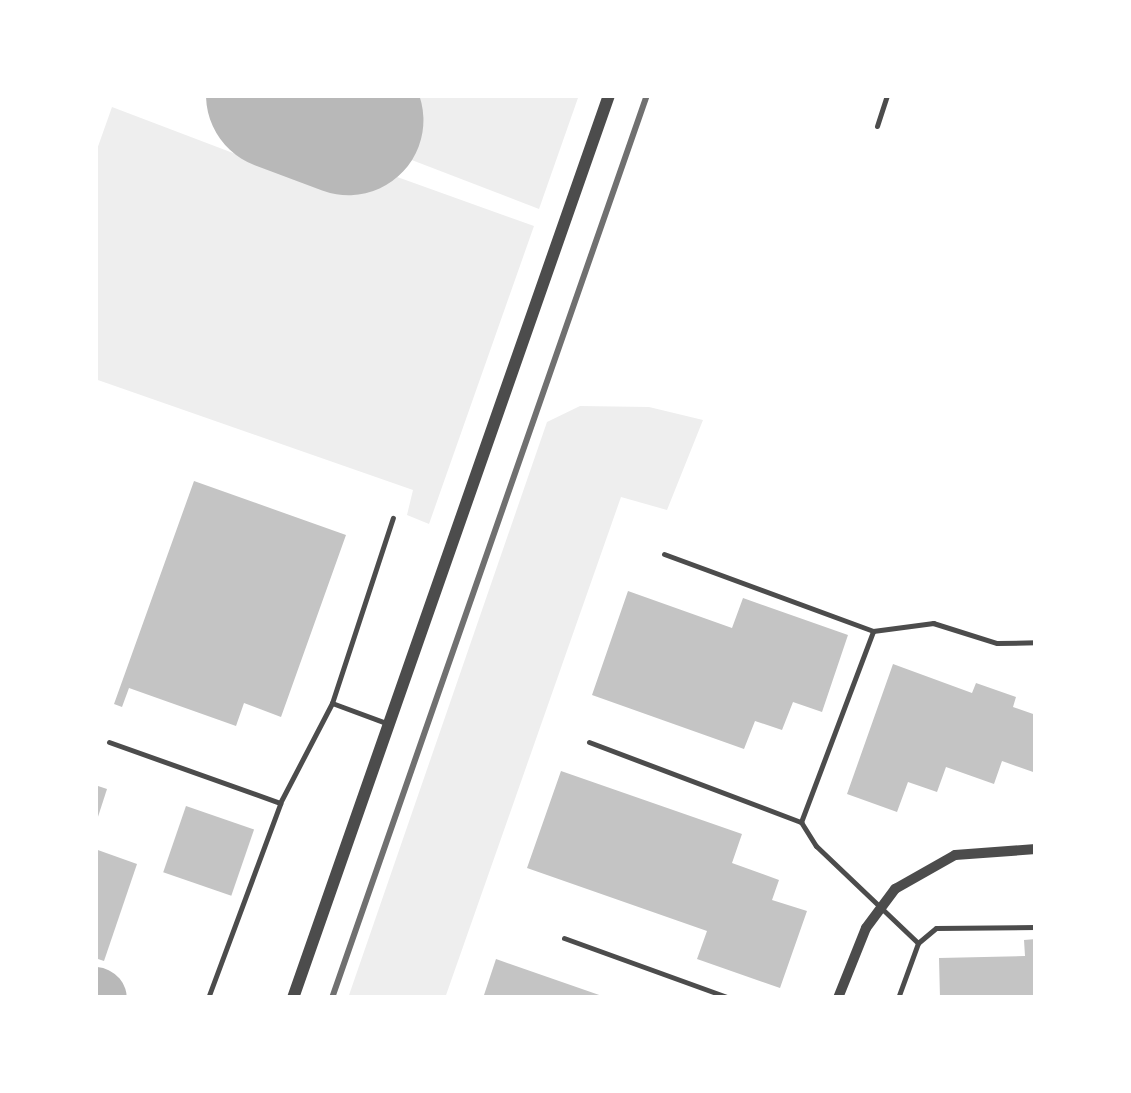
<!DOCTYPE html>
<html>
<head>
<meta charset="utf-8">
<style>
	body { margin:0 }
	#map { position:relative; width:1131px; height:1093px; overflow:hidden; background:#fff; font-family:Barlow,sans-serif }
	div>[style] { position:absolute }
	.green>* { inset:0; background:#eee }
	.taxiway>* { height:60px; margin:-30px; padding:0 30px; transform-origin:30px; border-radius:30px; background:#b8b8b8 }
	.runway>* { height:150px; margin:-75px; padding:0 75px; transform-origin:75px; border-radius:75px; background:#b8b8b8 }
	.building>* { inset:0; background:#c4c4c4; transform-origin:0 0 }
	.service>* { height:5px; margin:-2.5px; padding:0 2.5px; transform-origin:2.5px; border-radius:2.5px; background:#4c4c4c }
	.minor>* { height:10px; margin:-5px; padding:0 5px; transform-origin:5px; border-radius:5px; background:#4c4c4c }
	.tertiary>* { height:12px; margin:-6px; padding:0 6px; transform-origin:6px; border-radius:6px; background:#4c4c4c }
	.rail>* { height:6px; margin:-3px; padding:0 3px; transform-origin:3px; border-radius:3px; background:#707070 }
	span { translate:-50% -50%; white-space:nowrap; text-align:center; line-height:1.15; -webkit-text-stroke:8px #fff; paint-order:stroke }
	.frame { position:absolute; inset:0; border:98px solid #fff; pointer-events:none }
</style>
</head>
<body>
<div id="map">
	<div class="green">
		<i style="clip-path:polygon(357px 95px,579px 95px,539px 209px,344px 134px)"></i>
		<i style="clip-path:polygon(112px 107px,322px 187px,336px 155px,534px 226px,429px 524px,407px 515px,413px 490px,95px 379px,95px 155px)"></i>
		<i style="clip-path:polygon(580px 406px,649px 407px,703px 420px,667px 510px,621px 497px,445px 998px,348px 998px,547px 422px)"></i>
	</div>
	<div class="taxiway">
		<i style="left:95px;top:997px;width:2px;rotate:27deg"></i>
	</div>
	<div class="runway">
		<i style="left:281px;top:95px;width:72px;rotate:20.5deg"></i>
	</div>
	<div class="building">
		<i style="clip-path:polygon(194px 481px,346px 535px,281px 717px,244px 703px,236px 726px,129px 688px,122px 707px,114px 704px)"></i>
		<i style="clip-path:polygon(628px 591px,732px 628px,743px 598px,848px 635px,822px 712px,793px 702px,782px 730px,755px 721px,744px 749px,592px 695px)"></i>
		<i style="clip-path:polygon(893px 664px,972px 693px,976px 683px,1016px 697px,1013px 707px,1036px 715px,1036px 773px,1002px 761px,994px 784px,946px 767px,937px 792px,908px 782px,897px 812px,847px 794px)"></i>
		<i style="clip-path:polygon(561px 771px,742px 834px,732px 863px,779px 880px,772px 900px,807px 911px,780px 988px,697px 959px,707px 931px,527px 868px)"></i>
		<i style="clip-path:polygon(95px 785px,107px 789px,96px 823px,95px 822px)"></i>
		<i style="left:186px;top:806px;width:72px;height:70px;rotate:19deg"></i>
		<i style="clip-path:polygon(95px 849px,137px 864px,104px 961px,95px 958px)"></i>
		<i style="clip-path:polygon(1036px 939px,1036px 998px,940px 998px,939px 958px,1025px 956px,1024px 940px)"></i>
		<i style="clip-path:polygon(496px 959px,605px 997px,605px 998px,483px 998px)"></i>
	</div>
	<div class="service">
		<i style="left:877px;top:126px;width:33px;rotate:-72deg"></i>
		<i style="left:664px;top:554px;width:223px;rotate:20.2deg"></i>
		<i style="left:332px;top:703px;width:58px;rotate:20.3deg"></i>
		<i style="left:109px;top:742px;width:182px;rotate:19.6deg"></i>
		<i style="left:280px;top:803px;width:113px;rotate:-62.5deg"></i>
		<i style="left:332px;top:703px;width:195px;rotate:-71.8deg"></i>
		<i style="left:589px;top:742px;width:227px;rotate:20.7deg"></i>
		<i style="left:564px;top:938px;width:177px;rotate:19.9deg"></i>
		<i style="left:918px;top:943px;width:141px;rotate:-136.4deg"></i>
		<i style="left:816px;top:846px;width:28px;rotate:-122deg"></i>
		<i style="left:801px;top:822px;width:204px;rotate:-69.3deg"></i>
		<i style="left:873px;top:631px;width:61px;rotate:-7.6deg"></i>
		<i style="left:933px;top:623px;width:67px;rotate:17.4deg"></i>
		<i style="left:997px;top:643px;width:39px;rotate:-1deg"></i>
		<i style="left:208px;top:998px;width:207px;rotate:-69.6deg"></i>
		<i style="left:898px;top:998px;width:59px;rotate:-70deg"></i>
		<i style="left:918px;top:943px;width:23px;rotate:-40deg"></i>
		<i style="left:936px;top:928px;width:100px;rotate:-0.6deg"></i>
	</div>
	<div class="minor">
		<i style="left:838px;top:998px;width:75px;rotate:-68.2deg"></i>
		<i style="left:866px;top:928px;width:49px;rotate:-53.4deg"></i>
		<i style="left:895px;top:889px;width:69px;rotate:-29.5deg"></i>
		<i style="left:955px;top:855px;width:81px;rotate:-4.2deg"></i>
	</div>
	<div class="tertiary">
		<i style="left:293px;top:998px;width:957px;rotate:-70.71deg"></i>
	</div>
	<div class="rail">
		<i style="left:332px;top:998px;width:956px;rotate:-70.77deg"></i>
	</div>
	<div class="frame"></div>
</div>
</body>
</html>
